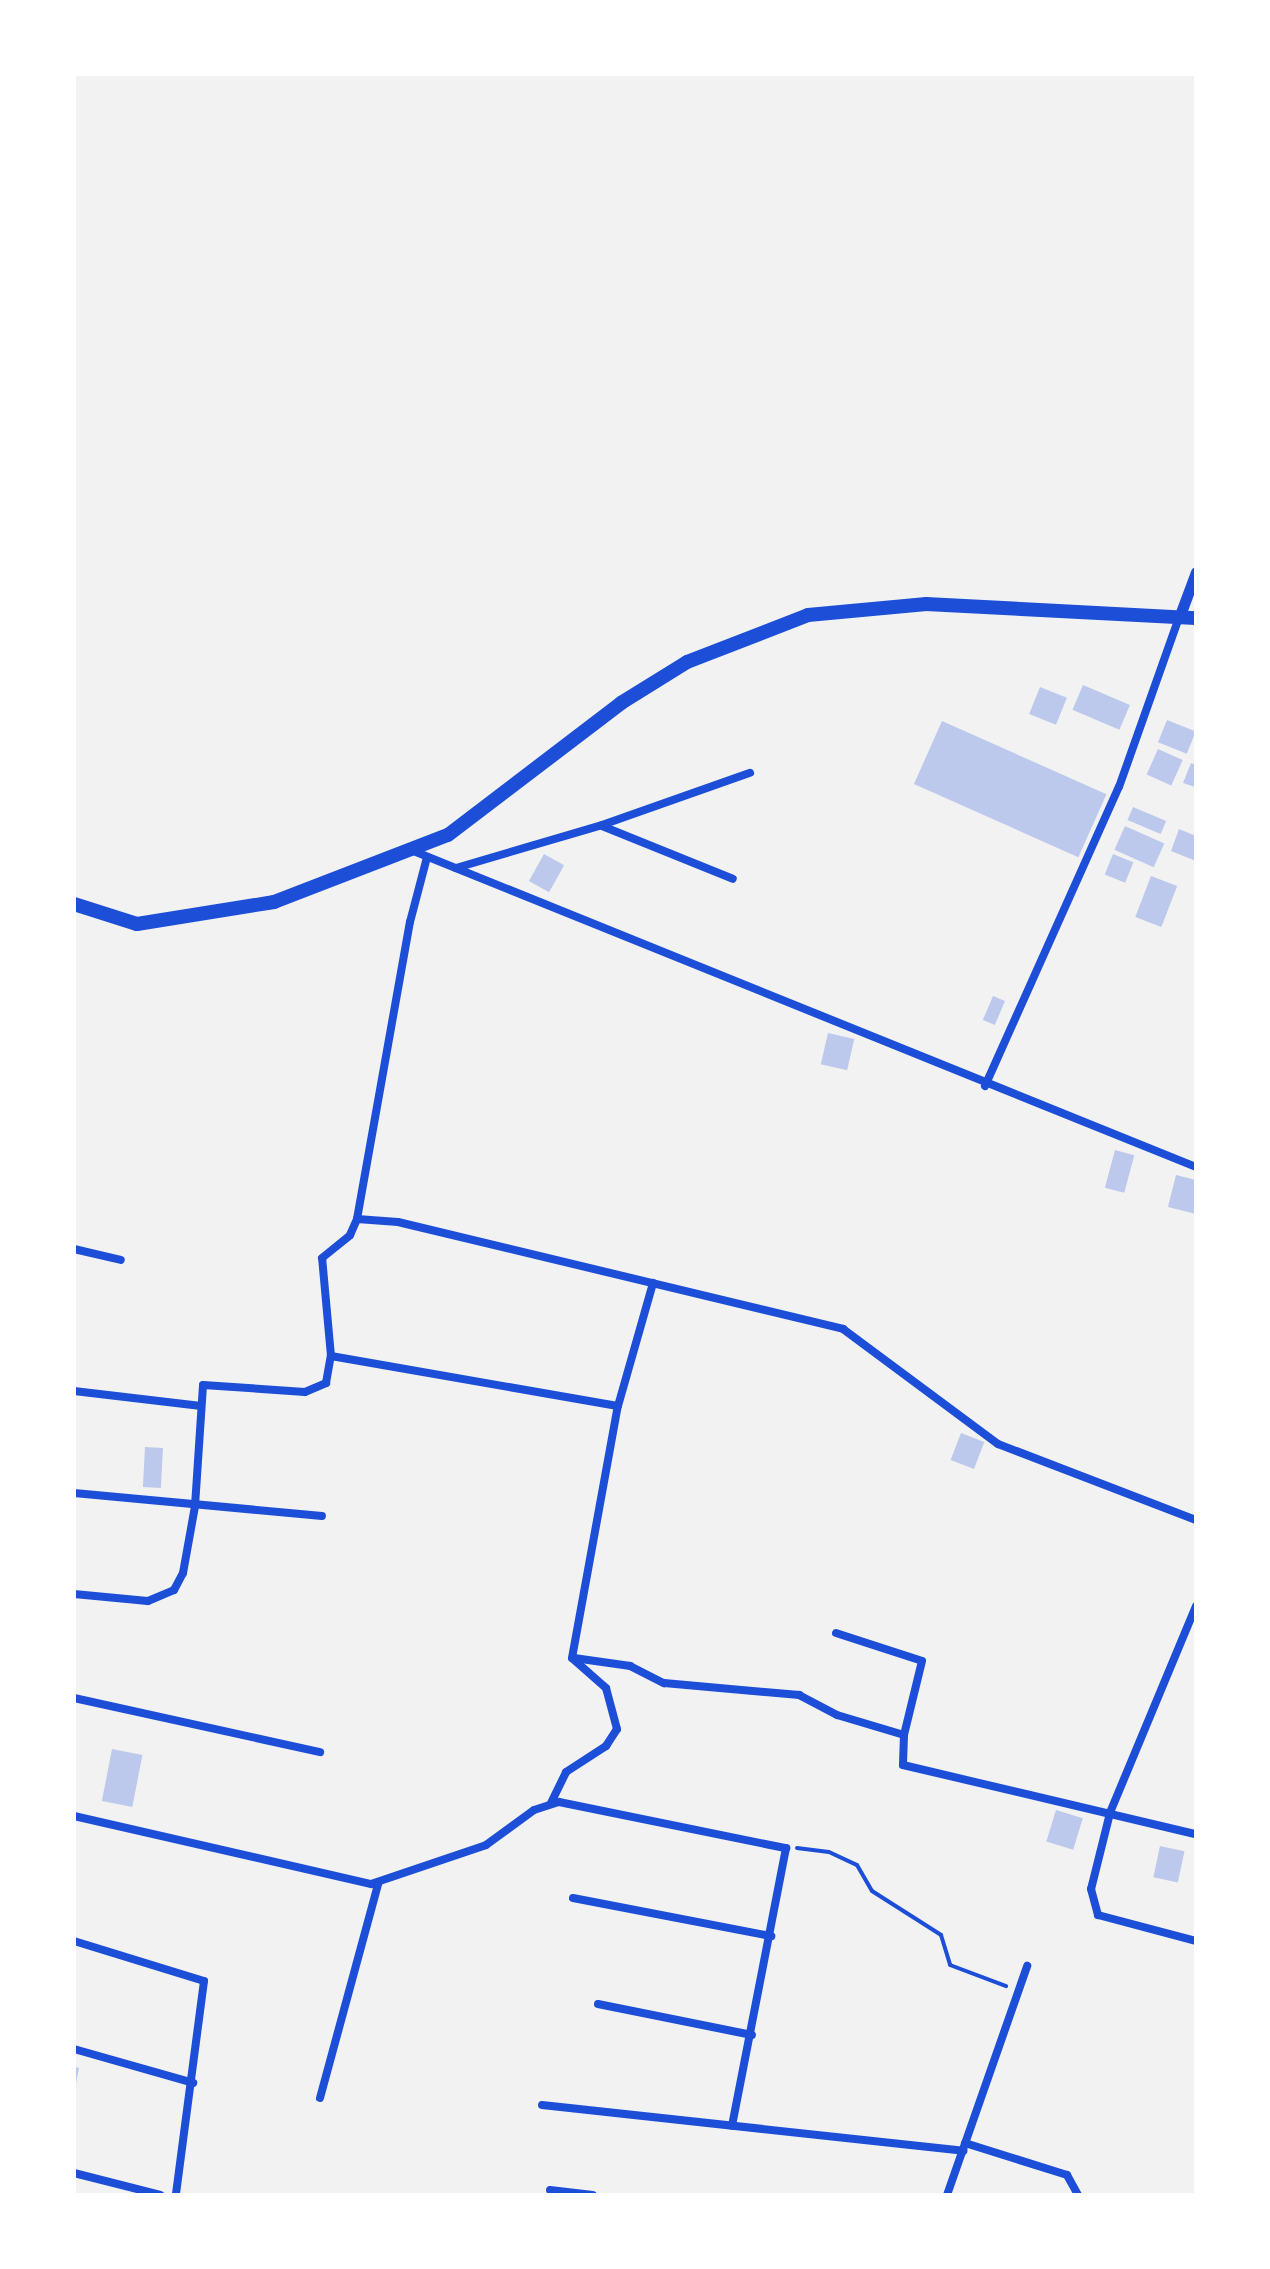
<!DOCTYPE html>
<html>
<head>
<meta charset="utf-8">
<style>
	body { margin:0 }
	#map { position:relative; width:1270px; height:2269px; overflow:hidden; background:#f2f2f2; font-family:Jost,sans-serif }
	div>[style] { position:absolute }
	.building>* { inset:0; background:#bdc9ec; transform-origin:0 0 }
	.path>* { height:4px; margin:-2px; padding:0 2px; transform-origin:2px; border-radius:2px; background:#1d4ed8 }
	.minor>* { height:8px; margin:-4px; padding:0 4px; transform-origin:4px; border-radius:4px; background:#1d4ed8 }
	.tertiary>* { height:11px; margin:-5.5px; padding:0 5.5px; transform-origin:5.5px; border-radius:5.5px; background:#1d4ed8 }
	.primary>* { height:14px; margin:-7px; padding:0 7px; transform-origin:7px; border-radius:7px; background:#1d4ed8 }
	span { translate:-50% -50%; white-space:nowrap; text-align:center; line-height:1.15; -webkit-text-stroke:6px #fff; paint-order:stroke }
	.frame { position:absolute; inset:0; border:76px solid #fff; pointer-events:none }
</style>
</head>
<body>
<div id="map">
	<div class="building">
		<i style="left:1083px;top:685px;width:51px;height:27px;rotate:23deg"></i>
		<i style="left:1040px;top:687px;width:29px;height:29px;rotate:22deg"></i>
		<i style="left:1167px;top:720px;width:31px;height:24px;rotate:22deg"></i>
		<i style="left:942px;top:721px;width:180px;height:69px;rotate:24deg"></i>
		<i style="left:1158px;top:749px;width:27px;height:28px;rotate:24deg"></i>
		<i style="clip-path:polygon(1191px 763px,1196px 765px,1195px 787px,1183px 783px)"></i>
		<i style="left:1133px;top:807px;width:36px;height:14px;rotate:23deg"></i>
		<i style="left:1125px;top:826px;width:43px;height:26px;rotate:24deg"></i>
		<i style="clip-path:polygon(1179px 829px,1196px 836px,1196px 861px,1171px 851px)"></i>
		<i style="left:544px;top:854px;width:23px;height:31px;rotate:29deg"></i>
		<i style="left:1113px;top:854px;width:22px;height:22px;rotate:22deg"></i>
		<i style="left:1151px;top:876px;width:28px;height:44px;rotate:21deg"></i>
		<i style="left:993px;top:996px;width:13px;height:26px;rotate:23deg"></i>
		<i style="left:828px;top:1033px;width:27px;height:32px;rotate:13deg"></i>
		<i style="left:1115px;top:1150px;width:20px;height:39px;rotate:15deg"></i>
		<i style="clip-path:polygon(1176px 1175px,1196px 1180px,1196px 1214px,1168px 1207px)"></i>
		<i style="left:961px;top:1433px;width:25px;height:29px;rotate:21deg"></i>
		<i style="left:145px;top:1447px;width:18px;height:40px;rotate:3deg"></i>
		<i style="left:112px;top:1749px;width:31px;height:53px;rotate:11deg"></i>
		<i style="left:1056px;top:1810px;width:28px;height:33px;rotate:17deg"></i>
		<i style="left:1160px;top:1846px;width:25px;height:32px;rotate:12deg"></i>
		<i style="clip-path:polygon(74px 2067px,79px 2068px,75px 2088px,74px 2088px)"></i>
	</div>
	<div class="path">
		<i style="left:797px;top:1848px;width:32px;rotate:7deg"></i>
		<i style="left:829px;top:1852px;width:31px;rotate:25deg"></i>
		<i style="left:857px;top:1865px;width:30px;rotate:60deg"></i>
		<i style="left:872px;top:1891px;width:82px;rotate:32.5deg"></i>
		<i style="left:941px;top:1935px;width:31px;rotate:73deg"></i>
		<i style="left:950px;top:1965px;width:60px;rotate:20.6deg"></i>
	</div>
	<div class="minor">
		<i style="left:602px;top:826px;width:141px;rotate:22deg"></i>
		<i style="left:411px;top:850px;width:847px;rotate:21.99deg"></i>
		<i style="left:456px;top:868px;width:152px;rotate:-16.4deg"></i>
		<i style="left:602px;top:825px;width:157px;rotate:-19.4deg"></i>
		<i style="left:985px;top:1086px;width:328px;rotate:-65.9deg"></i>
		<i style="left:1119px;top:787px;width:182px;rotate:-70.5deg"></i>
		<i style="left:357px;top:1219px;width:41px;rotate:4.2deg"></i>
		<i style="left:398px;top:1222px;width:458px;rotate:13.5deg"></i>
		<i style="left:843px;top:1329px;width:193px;rotate:36.6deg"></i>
		<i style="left:998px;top:1444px;width:212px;rotate:21deg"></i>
		<i style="left:74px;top:1249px;width:48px;rotate:13.2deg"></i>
		<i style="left:331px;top:1356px;width:291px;rotate:9.9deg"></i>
		<i style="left:618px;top:1406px;width:128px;rotate:-74.1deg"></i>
		<i style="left:74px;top:1391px;width:128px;rotate:6.7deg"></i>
		<i style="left:74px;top:1493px;width:249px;rotate:5.3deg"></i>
		<i style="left:74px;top:1594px;width:74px;rotate:5.4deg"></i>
		<i style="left:148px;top:1601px;width:28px;rotate:-23deg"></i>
		<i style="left:174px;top:1590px;width:19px;rotate:-62deg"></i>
		<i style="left:183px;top:1573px;width:68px;rotate:-79.8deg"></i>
		<i style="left:195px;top:1506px;width:121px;rotate:-86.2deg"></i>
		<i style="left:203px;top:1385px;width:102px;rotate:3.9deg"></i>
		<i style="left:305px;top:1392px;width:23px;rotate:-23deg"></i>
		<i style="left:326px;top:1383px;width:27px;rotate:-80deg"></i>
		<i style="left:331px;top:1356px;width:98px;rotate:-95.2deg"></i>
		<i style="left:322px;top:1258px;width:36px;rotate:-39deg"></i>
		<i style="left:350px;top:1235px;width:17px;rotate:-66deg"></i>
		<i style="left:357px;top:1219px;width:302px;rotate:-79.9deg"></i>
		<i style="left:410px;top:922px;width:67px;rotate:-75.3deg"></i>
		<i style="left:1196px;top:1606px;width:224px;rotate:112.6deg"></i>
		<i style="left:1110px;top:1813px;width:78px;rotate:104deg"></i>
		<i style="left:1091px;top:1889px;width:27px;rotate:75deg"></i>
		<i style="left:1098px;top:1915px;width:101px;rotate:14.9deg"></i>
		<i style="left:836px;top:1633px;width:90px;rotate:18deg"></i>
		<i style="left:922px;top:1661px;width:76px;rotate:103.7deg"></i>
		<i style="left:904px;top:1735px;width:30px;rotate:92deg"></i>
		<i style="left:903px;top:1765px;width:301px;rotate:13.3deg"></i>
		<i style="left:574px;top:1658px;width:57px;rotate:8.1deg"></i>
		<i style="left:630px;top:1666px;width:38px;rotate:27deg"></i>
		<i style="left:664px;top:1683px;width:136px;rotate:5.1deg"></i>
		<i style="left:799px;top:1695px;width:43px;rotate:27.8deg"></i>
		<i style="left:837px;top:1715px;width:70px;rotate:16.6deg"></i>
		<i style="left:74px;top:1698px;width:252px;rotate:12.4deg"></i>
		<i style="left:551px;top:1803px;width:34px;rotate:-64deg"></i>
		<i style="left:566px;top:1772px;width:48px;rotate:-33deg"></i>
		<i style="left:606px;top:1746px;width:20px;rotate:-57deg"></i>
		<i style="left:617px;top:1729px;width:42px;rotate:-105deg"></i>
		<i style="left:606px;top:1688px;width:45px;rotate:-138.6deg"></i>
		<i style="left:572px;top:1658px;width:256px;rotate:-79.7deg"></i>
		<i style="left:74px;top:1816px;width:305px;rotate:12.9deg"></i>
		<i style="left:371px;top:1884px;width:121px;rotate:-18.7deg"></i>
		<i style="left:486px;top:1845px;width:59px;rotate:-36.1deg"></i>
		<i style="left:534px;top:1810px;width:26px;rotate:-18deg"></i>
		<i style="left:559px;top:1802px;width:232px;rotate:11.5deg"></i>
		<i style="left:786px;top:1848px;width:283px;rotate:101deg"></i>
		<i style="left:573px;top:1898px;width:202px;rotate:10.9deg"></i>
		<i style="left:74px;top:1941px;width:136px;rotate:17.1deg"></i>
		<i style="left:204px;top:1981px;width:216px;rotate:97.5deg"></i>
		<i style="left:598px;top:2004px;width:157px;rotate:11.4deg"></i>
		<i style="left:74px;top:2049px;width:124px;rotate:15.9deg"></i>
		<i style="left:320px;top:2098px;width:222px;rotate:-74.8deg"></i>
		<i style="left:542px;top:2105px;width:424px;rotate:6.2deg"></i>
		<i style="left:965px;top:2143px;width:107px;rotate:17.4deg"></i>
		<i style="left:1067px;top:2175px;width:23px;rotate:61deg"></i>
		<i style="left:74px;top:2173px;width:89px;rotate:14.3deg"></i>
		<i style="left:550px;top:2190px;width:43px;rotate:6.6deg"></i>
		<i style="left:947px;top:2195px;width:243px;rotate:-70.7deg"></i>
	</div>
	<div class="tertiary">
		<i style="left:1180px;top:615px;width:46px;rotate:-69.6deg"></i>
	</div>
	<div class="primary">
		<i style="left:74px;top:904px;width:66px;rotate:17.6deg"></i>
		<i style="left:137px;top:924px;width:139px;rotate:-9.1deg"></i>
		<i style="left:274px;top:902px;width:186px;rotate:-21.1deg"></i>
		<i style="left:448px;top:835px;width:218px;rotate:-37.3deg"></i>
		<i style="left:621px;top:703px;width:78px;rotate:-31.8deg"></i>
		<i style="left:687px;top:662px;width:130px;rotate:-21.2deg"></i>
		<i style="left:808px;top:615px;width:119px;rotate:-5.3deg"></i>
		<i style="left:926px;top:604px;width:270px;rotate:3deg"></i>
	</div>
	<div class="frame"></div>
</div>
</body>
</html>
